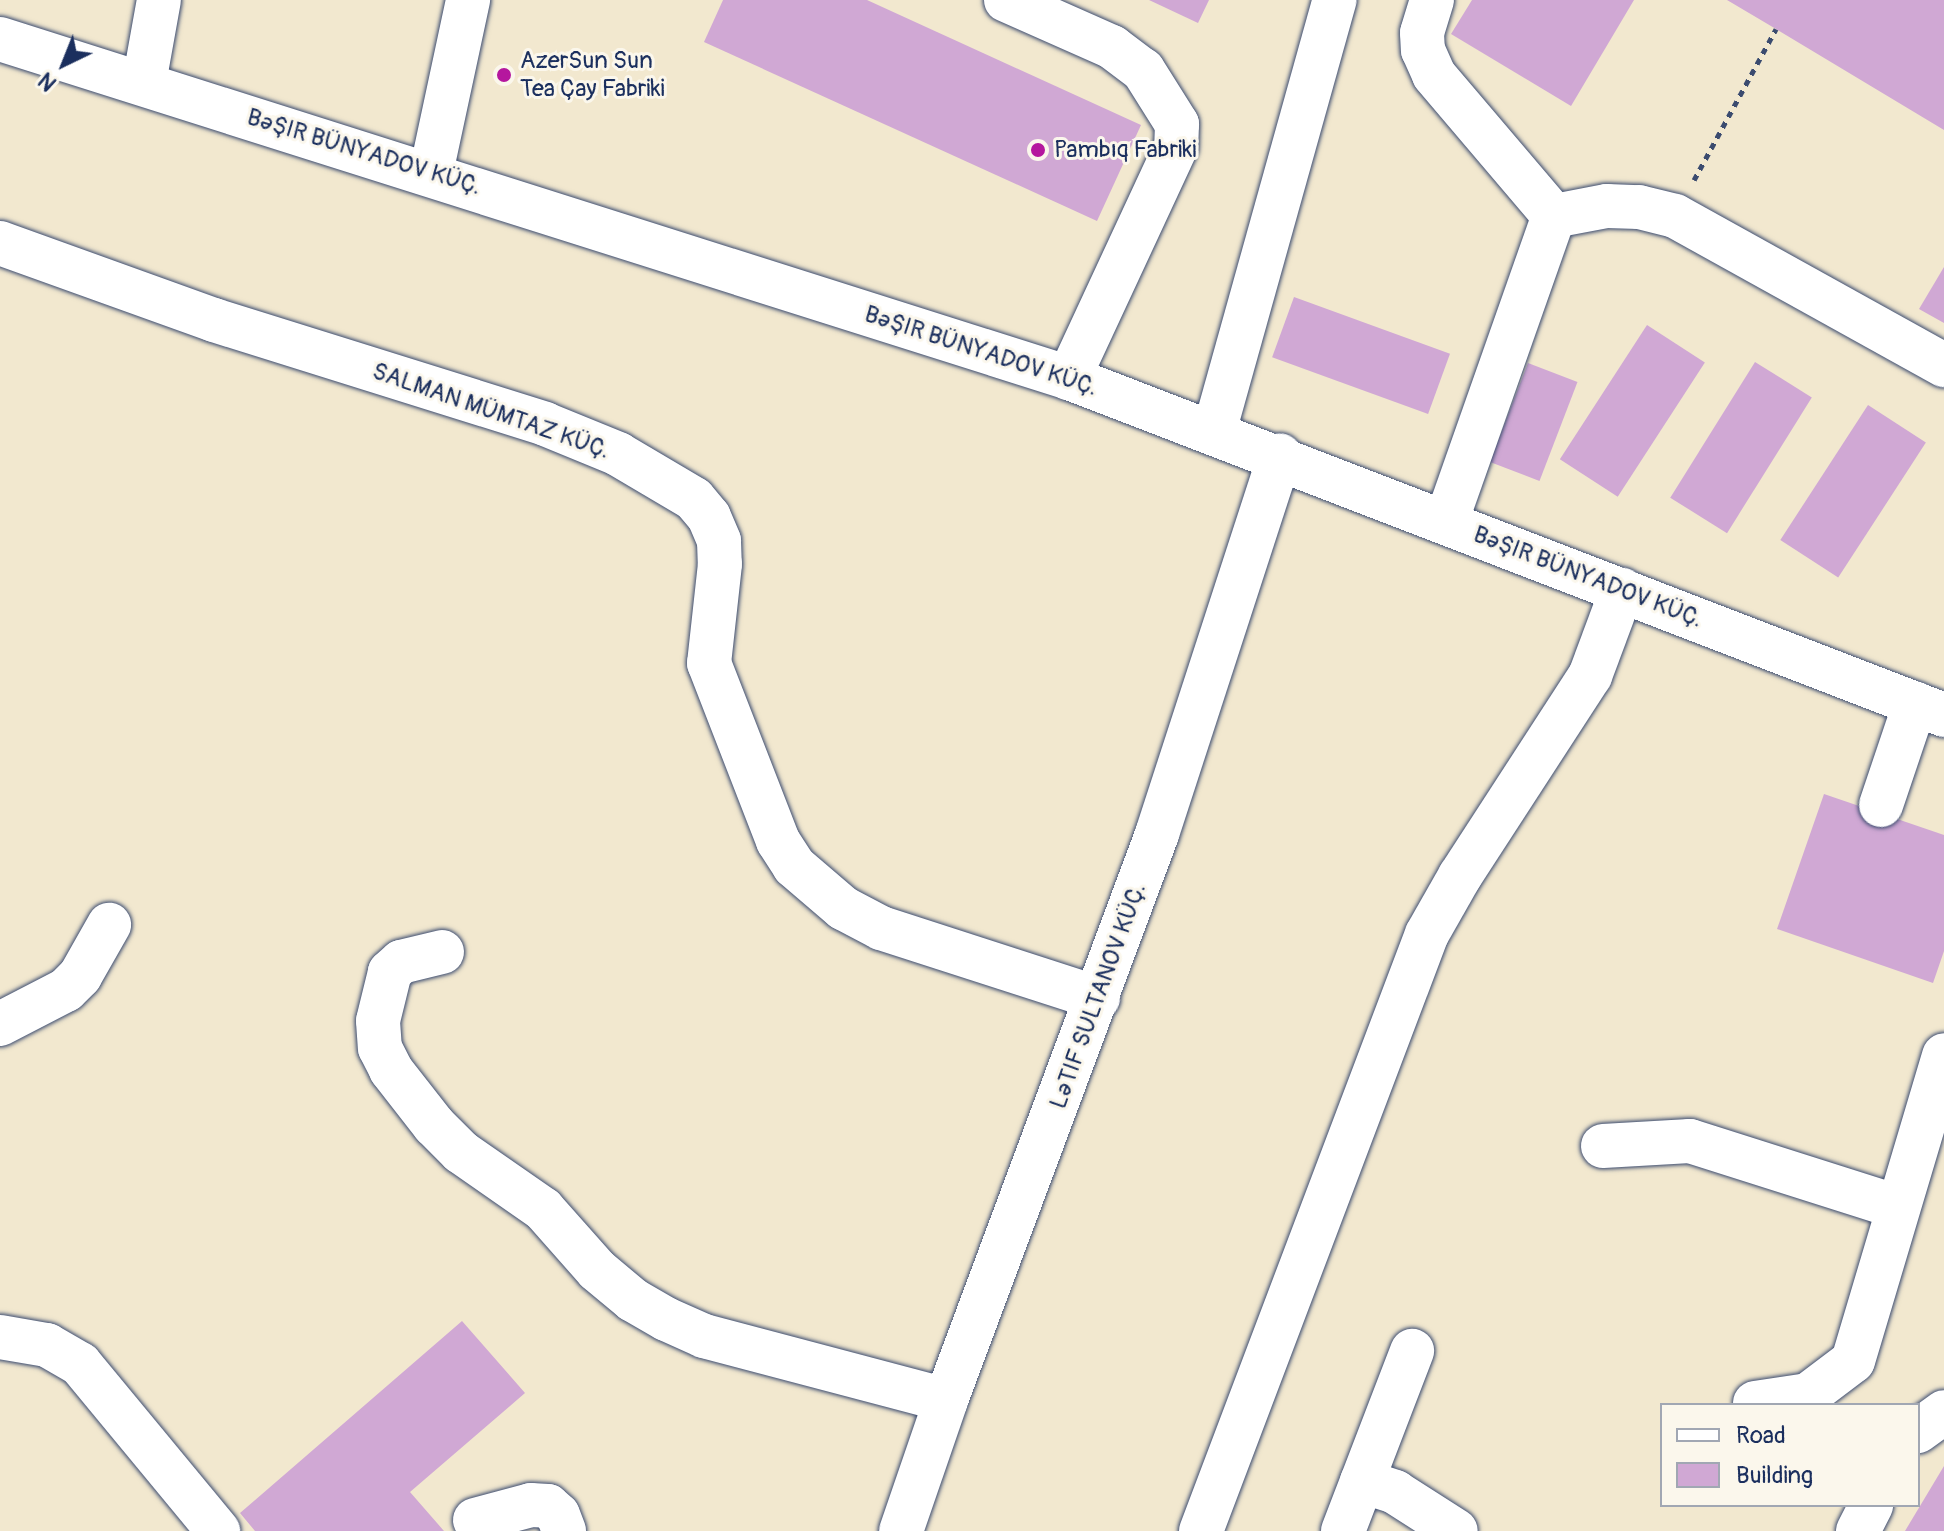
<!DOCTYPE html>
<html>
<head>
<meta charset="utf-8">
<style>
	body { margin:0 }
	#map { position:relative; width:1944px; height:1531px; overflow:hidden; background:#f2e8cf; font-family:Pangolin,sans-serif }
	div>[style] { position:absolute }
	.building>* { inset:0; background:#d0a8d4; transform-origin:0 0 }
	.path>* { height:5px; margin-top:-2.5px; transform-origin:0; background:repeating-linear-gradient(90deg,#3b4b6f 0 6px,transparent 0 12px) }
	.roads { filter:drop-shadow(0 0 2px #3b4b6f) drop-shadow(0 0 2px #3b4b6f) }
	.minor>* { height:44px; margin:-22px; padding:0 22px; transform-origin:22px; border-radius:22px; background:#fff }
	.dots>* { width:22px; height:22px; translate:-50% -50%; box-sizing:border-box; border:4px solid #fbf7ec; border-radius:50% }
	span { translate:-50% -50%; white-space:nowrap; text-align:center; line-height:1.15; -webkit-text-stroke:6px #fbf7ec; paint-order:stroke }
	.poi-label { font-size:24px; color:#1b2f5e }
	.left { translate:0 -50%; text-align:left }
	.street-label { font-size:24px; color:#1b2f5e }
	.legend { position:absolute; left:1660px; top:1403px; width:260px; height:104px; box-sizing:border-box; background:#fbf7ec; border:2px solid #a1a7b3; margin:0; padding:10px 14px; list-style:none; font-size:24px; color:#1b2f5e }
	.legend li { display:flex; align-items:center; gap:16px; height:40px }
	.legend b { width:40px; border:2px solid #a1a7b3 }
	.north { position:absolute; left:24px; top:24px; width:80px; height:80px; -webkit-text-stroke:6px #fbf7ec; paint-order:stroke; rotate:223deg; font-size:22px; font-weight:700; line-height:32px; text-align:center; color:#1b2f5e }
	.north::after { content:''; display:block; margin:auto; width:28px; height:36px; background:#1b2f5e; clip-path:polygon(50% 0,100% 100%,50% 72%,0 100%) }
</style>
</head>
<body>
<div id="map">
	<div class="building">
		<i style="clip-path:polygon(723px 0,867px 0,1141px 125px,1097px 221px,704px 42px)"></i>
		<i style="clip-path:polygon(1149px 0,1209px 0,1198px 23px)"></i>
		<i style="clip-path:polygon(1472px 0,1634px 0,1571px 106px,1451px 34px)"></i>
		<i style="clip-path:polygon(1727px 0,1944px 0,1944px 130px,1776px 29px)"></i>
		<i style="clip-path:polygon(1944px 267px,1944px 323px,1919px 309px)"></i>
		<i style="left:1294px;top:297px;width:166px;height:64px;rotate:20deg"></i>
		<i style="left:1647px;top:325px;width:69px;height:160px;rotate:33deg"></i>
		<i style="left:1755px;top:362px;width:67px;height:160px;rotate:32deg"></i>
		<i style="left:1528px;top:363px;width:53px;height:106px;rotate:21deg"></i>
		<i style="left:1868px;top:405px;width:69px;height:161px;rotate:33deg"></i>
		<i style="clip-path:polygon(1824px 794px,1944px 835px,1944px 951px,1933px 983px,1777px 929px)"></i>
		<i style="clip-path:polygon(462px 1321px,525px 1393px,410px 1492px,444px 1531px,255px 1531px,240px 1513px)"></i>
		<i style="clip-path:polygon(1944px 1466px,1944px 1531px,1905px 1531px)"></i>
	</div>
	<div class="path">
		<i style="left:1694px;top:180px;width:172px;rotate:-61.5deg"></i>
	</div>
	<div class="roads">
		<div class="minor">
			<i style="left:1006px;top:0;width:116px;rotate:23.9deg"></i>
			<i style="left:1112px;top:47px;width:39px;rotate:37deg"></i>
			<i style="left:1143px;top:70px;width:64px;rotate:57.8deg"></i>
			<i style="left:1177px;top:124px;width:23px;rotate:92deg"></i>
			<i style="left:1176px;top:147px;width:255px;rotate:114.9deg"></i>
			<i style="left:1432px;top:0;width:34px;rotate:107deg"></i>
			<i style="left:1422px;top:33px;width:17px;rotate:87deg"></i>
			<i style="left:1423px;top:50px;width:27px;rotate:66deg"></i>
			<i style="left:1434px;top:75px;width:185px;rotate:49.6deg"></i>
			<i style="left:0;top:39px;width:1121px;rotate:17.59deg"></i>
			<i style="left:1069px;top:378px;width:938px;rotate:21.06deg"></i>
			<i style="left:144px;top:83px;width:84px;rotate:-79.8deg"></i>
			<i style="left:431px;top:173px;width:177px;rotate:-77.9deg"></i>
			<i style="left:0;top:243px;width:227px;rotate:19.8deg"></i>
			<i style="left:214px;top:320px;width:347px;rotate:17.4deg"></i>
			<i style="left:545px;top:424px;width:79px;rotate:22.3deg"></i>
			<i style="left:618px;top:454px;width:88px;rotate:30.6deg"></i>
			<i style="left:694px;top:499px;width:23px;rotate:50deg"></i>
			<i style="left:709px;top:517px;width:26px;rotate:67deg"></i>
			<i style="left:719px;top:541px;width:23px;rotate:88deg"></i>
			<i style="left:720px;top:564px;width:100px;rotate:96.3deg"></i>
			<i style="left:709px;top:663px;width:191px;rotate:68.8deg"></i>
			<i style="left:778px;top:841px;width:30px;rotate:57deg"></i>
			<i style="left:794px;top:866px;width:65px;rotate:40.6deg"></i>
			<i style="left:843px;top:908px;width:43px;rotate:27.8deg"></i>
			<i style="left:881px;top:928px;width:228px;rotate:17.9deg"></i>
			<i style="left:1214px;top:432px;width:449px;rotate:-74.4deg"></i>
			<i style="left:1446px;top:522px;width:324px;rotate:-70.6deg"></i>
			<i style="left:1554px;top:216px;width:54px;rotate:-10.7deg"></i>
			<i style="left:1607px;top:206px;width:32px;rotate:2deg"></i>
			<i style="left:1639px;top:207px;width:37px;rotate:14deg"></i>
			<i style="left:1675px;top:216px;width:308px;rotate:29deg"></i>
			<i style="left:1881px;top:805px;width:107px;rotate:-71.4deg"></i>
			<i style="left:442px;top:952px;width:42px;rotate:166.3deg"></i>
			<i style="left:401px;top:962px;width:15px;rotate:138deg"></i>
			<i style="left:390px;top:972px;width:50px;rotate:103.8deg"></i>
			<i style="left:378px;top:1021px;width:27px;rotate:86deg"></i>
			<i style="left:380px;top:1048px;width:25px;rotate:63deg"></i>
			<i style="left:391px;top:1070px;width:70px;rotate:52deg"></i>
			<i style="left:434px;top:1125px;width:38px;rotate:45deg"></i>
			<i style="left:461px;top:1152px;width:100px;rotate:34.8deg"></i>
			<i style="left:543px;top:1209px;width:81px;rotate:48.5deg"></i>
			<i style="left:597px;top:1270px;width:47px;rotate:39.8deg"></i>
			<i style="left:633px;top:1300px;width:38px;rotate:30deg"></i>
			<i style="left:666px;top:1319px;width:42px;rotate:24.1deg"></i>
			<i style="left:704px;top:1336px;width:250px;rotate:14.8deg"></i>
			<i style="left:0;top:1024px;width:74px;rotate:-27.3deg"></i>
			<i style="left:66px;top:990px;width:20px;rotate:-45deg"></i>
			<i style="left:80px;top:976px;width:59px;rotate:-60.4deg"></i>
			<i style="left:1603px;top:1146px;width:87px;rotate:-3.3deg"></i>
			<i style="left:1690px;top:1141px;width:218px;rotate:17.6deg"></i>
			<i style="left:0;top:1337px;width:48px;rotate:9.7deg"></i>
			<i style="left:47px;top:1345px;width:38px;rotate:30deg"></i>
			<i style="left:80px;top:1364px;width:217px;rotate:50.4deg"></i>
			<i style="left:1755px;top:1403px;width:54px;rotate:-8.6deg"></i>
			<i style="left:1808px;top:1395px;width:56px;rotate:-37.1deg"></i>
			<i style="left:1853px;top:1361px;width:319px;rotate:-73.4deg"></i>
			<i style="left:1918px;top:1431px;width:32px;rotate:-36deg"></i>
			<i style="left:1362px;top:1481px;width:35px;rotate:18deg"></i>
			<i style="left:1395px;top:1492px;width:72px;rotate:32.6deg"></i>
			<i style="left:475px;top:1520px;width:58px;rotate:-15deg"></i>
			<i style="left:531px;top:1505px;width:17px;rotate:3deg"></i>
			<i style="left:548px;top:1506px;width:13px;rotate:42deg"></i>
			<i style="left:558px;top:1515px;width:17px;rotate:69deg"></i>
			<i style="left:901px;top:1531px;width:139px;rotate:-71deg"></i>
			<i style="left:946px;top:1400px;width:604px;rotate:-69.55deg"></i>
			<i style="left:1157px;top:834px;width:398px;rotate:-72deg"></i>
			<i style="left:1201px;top:1531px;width:638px;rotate:-69.27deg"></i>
			<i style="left:1427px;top:934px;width:67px;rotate:-60.4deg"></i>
			<i style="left:1460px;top:876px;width:239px;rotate:-57deg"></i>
			<i style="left:1590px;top:676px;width:92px;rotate:-69.6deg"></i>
			<i style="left:1343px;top:1531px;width:193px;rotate:-69deg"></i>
			<i style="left:1858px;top:1531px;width:29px;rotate:-63deg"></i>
		</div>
	</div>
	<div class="dots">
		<i style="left:504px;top:75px;background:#b5179e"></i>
		<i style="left:1038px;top:150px;background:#b5179e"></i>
	</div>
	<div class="poi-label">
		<span class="left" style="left:520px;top:75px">AzerSun Sun<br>Tea Çay Fabriki</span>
		<span class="left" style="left:1054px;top:150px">Pambıq Fabriki</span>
	</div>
	<div class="street-label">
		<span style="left:364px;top:152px;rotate:17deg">BƏŞIR BÜNYADOV KÜÇ.</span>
		<span style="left:981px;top:351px;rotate:18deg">BƏŞIR BÜNYADOV KÜÇ.</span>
		<span style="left:491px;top:411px;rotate:19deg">SALMAN MÜMTAZ KÜÇ.</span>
		<span style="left:1588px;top:577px;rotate:21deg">BƏŞIR BÜNYADOV KÜÇ.</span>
		<span style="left:1098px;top:996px;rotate:-70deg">LƏTIF SULTANOV KÜÇ.</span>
	</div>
	<ul class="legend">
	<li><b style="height:10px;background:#fff"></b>Road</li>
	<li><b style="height:22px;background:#d0a8d4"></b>Building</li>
	</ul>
	<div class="north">N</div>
</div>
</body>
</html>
